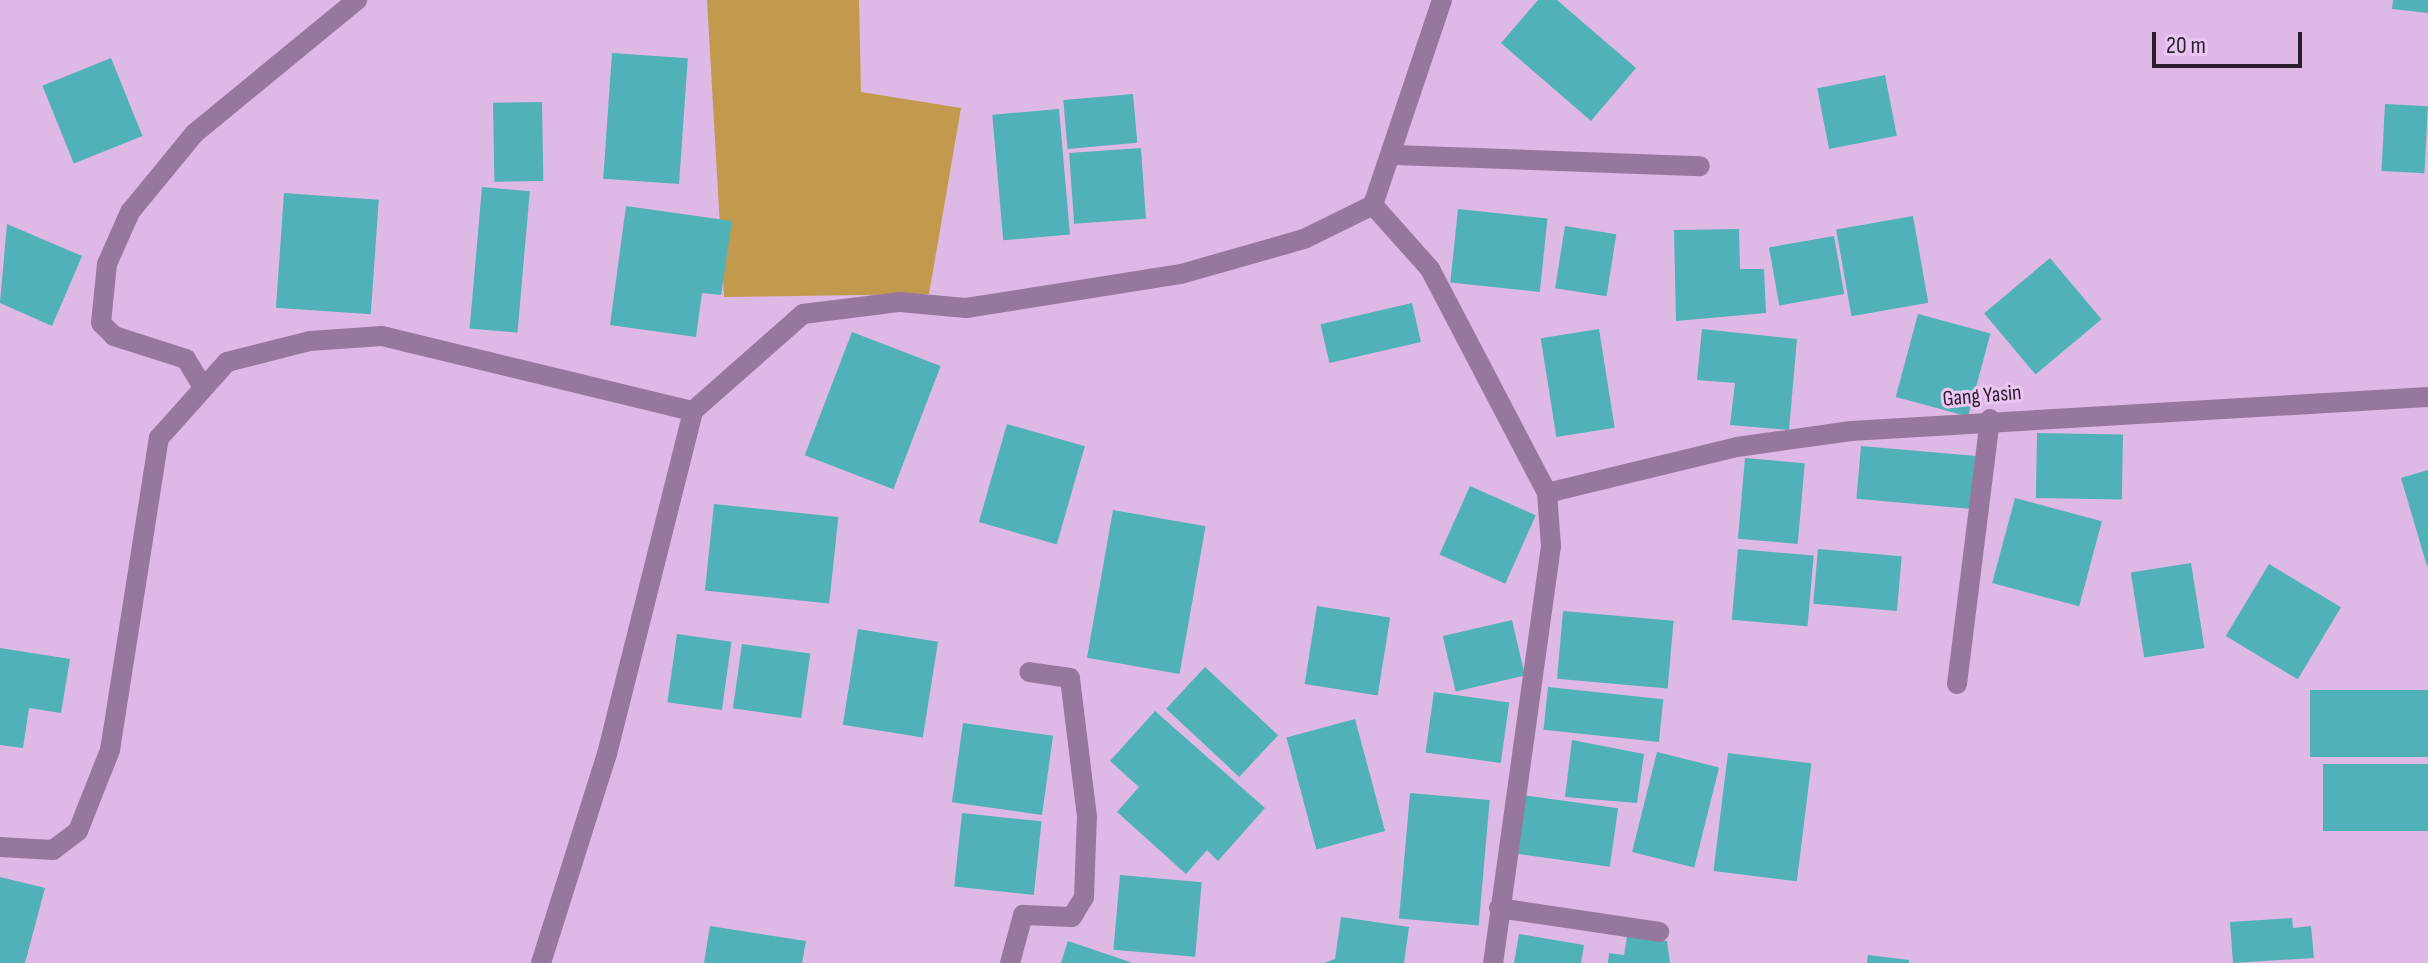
<!DOCTYPE html>
<html>
<head>
<meta charset="utf-8">
<style>
	body { margin:0 }
	#map { position:relative; width:2428px; height:963px; overflow:hidden; background:#dfb9e5; font-family:"Sofia Sans Condensed",sans-serif }
	div>[style] { position:absolute }
	.green>* { inset:0; background:#c29a4d }
	.building>* { inset:0; background:#50b1b8; transform-origin:0 0 }
	.street>* { height:20px; margin:-10px; padding:0 10px; transform-origin:10px; border-radius:10px; background:#98779e }
	span { translate:-50% -50%; white-space:nowrap; text-align:center; line-height:1.15; -webkit-text-stroke:6px #ecc6f3; paint-order:stroke }
	.street-label { font-size:22px; color:#2c1e2e }
	.scale { position:absolute; left:2152px; top:32px; width:150px; height:36px; box-sizing:border-box; border:4px solid #2c1e2e; border-top:0; padding-left:10px; font-size:24px; line-height:28px; white-space:nowrap; color:#2c1e2e; -webkit-text-stroke:6px #ecc6f3; paint-order:stroke }
</style>
</head>
<body>
<div id="map">
	<div class="green">
		<i style="clip-path:polygon(707px 0,859px 0,861px 92px,961px 108px,929px 294px,724px 297px)"></i>
	</div>
	<div class="building">
		<i style="clip-path:polygon(1538px 0,1557px 0,1636px 68px,1591px 121px,1501px 43px)"></i>
		<i style="clip-path:polygon(2393px 0,2428px 0,2428px 13px,2392px 9px)"></i>
		<i style="left:612px;top:53px;width:76px;height:126px;rotate:4deg"></i>
		<i style="left:111px;top:58px;width:84px;height:74px;rotate:68deg"></i>
		<i style="left:1885px;top:75px;width:62px;height:69px;rotate:79deg"></i>
		<i style="left:1133px;top:94px;width:49px;height:70px;rotate:85deg"></i>
		<i style="left:542px;top:102px;width:79px;height:49px;rotate:89deg"></i>
		<i style="left:2385px;top:104px;width:43px;height:67px;rotate:3deg"></i>
		<i style="left:1059px;top:109px;width:126px;height:67px;rotate:85deg"></i>
		<i style="left:1141px;top:148px;width:71px;height:72px;rotate:86deg"></i>
		<i style="left:482px;top:187px;width:48px;height:142px;rotate:5deg"></i>
		<i style="left:284px;top:193px;width:95px;height:115px;rotate:4deg"></i>
		<i style="clip-path:polygon(626px 206px,732px 221px,721px 295px,702px 293px,696px 337px,610px 325px)"></i>
		<i style="left:1458px;top:209px;width:90px;height:74px;rotate:6deg"></i>
		<i style="left:1913px;top:216px;width:88px;height:78px;rotate:80deg"></i>
		<i style="clip-path:polygon(7px 224px,82px 256px,52px 326px,0 303px)"></i>
		<i style="left:1565px;top:226px;width:52px;height:63px;rotate:9deg"></i>
		<i style="clip-path:polygon(1739px 229px,1740px 269px,1764px 269px,1766px 313px,1676px 321px,1674px 230px)"></i>
		<i style="left:1834px;top:236px;width:59px;height:66px;rotate:80deg"></i>
		<i style="left:2050px;top:258px;width:80px;height:86px;rotate:50deg"></i>
		<i style="left:1412px;top:303px;width:40px;height:94px;rotate:77deg"></i>
		<i style="left:1918px;top:314px;width:75px;height:86px;rotate:15deg"></i>
		<i style="left:1599px;top:329px;width:100px;height:59px;rotate:81deg"></i>
		<i style="clip-path:polygon(1702px 329px,1797px 339px,1789px 430px,1730px 425px,1735px 383px,1697px 380px)"></i>
		<i style="left:852px;top:332px;width:95px;height:132px;rotate:21deg"></i>
		<i style="left:1007px;top:424px;width:81px;height:102px;rotate:16deg"></i>
		<i style="left:2037px;top:433px;width:86px;height:65px;rotate:1deg"></i>
		<i style="left:1861px;top:446px;width:116px;height:53px;rotate:5deg"></i>
		<i style="left:1745px;top:458px;width:60px;height:81px;rotate:5deg"></i>
		<i style="clip-path:polygon(2428px 470px,2428px 566px,2427px 566px,2401px 478px)"></i>
		<i style="left:1470px;top:486px;width:72px;height:75px;rotate:24deg"></i>
		<i style="left:2015px;top:498px;width:90px;height:88px;rotate:15deg"></i>
		<i style="left:714px;top:504px;width:125px;height:87px;rotate:6deg"></i>
		<i style="left:1113px;top:510px;width:94px;height:150px;rotate:10deg"></i>
		<i style="left:1738px;top:549px;width:76px;height:71px;rotate:5deg"></i>
		<i style="left:1818px;top:549px;width:84px;height:55px;rotate:5deg"></i>
		<i style="left:2191px;top:563px;width:86px;height:61px;rotate:81deg"></i>
		<i style="left:2269px;top:564px;width:84px;height:84px;rotate:31deg"></i>
		<i style="left:1317px;top:606px;width:74px;height:79px;rotate:9deg"></i>
		<i style="left:1563px;top:611px;width:111px;height:68px;rotate:5deg"></i>
		<i style="left:1512px;top:620px;width:57px;height:71px;rotate:77deg"></i>
		<i style="left:858px;top:629px;width:81px;height:97px;rotate:9deg"></i>
		<i style="left:677px;top:634px;width:55px;height:69px;rotate:8deg"></i>
		<i style="left:742px;top:644px;width:69px;height:65px;rotate:8deg"></i>
		<i style="clip-path:polygon(0 648px,70px 659px,61px 713px,29px 708px,23px 748px,0 745px)"></i>
		<i style="left:1205px;top:667px;width:100px;height:57px;rotate:43deg"></i>
		<i style="left:1548px;top:687px;width:116px;height:43px;rotate:6deg"></i>
		<i style="left:2428px;top:690px;width:67px;height:118px;rotate:90deg"></i>
		<i style="left:1434px;top:692px;width:76px;height:61px;rotate:8deg"></i>
		<i style="clip-path:polygon(1155px 711px,1265px 808px,1218px 861px,1207px 850px,1186px 874px,1117px 812px,1139px 787px,1110px 761px)"></i>
		<i style="left:1355px;top:719px;width:116px;height:71px;rotate:75deg"></i>
		<i style="left:963px;top:723px;width:91px;height:80px;rotate:8deg"></i>
		<i style="clip-path:polygon(1572px 740px,1644px 754px,1637px 803px,1565px 797px)"></i>
		<i style="left:1657px;top:752px;width:64px;height:103px;rotate:14deg"></i>
		<i style="left:1728px;top:753px;width:84px;height:119px;rotate:7deg"></i>
		<i style="left:2428px;top:764px;width:67px;height:105px;rotate:90deg"></i>
		<i style="left:1410px;top:793px;width:80px;height:126px;rotate:5deg"></i>
		<i style="left:1523px;top:795px;width:96px;height:59px;rotate:8deg"></i>
		<i style="left:962px;top:813px;width:80px;height:74px;rotate:6deg"></i>
		<i style="left:1120px;top:875px;width:82px;height:75px;rotate:5deg"></i>
		<i style="clip-path:polygon(0 877px,45px 888px,25px 963px,0 963px)"></i>
		<i style="clip-path:polygon(1341px 917px,1409px 927px,1404px 963px,1324px 963px,1335px 959px)"></i>
		<i style="clip-path:polygon(2292px 918px,2293px 928px,2311px 926px,2314px 958px,2233px 963px,2230px 922px)"></i>
		<i style="clip-path:polygon(710px 926px,806px 941px,802px 963px,704px 963px)"></i>
		<i style="clip-path:polygon(1519px 934px,1584px 945px,1581px 963px,1514px 963px)"></i>
		<i style="clip-path:polygon(1627px 936px,1667px 941px,1670px 963px,1608px 963px,1609px 953px,1624px 955px)"></i>
		<i style="clip-path:polygon(1068px 941px,1130px 962px,1130px 963px,1061px 963px)"></i>
		<i style="clip-path:polygon(1868px 955px,1909px 960px,1909px 963px,1867px 963px)"></i>
	</div>
	<div class="street">
		<i style="left:1395px;top:155px;width:305px;rotate:2.1deg"></i>
		<i style="left:1373px;top:205px;width:86px;rotate:48.3deg"></i>
		<i style="left:1430px;top:269px;width:253px;rotate:62.4deg"></i>
		<i style="left:1547px;top:493px;width:53px;rotate:85.7deg"></i>
		<i style="left:1551px;top:546px;width:421px;rotate:97.9deg"></i>
		<i style="left:201px;top:384px;width:29px;rotate:-121deg"></i>
		<i style="left:186px;top:359px;width:76px;rotate:-162.3deg"></i>
		<i style="left:114px;top:336px;width:18px;rotate:-135deg"></i>
		<i style="left:101px;top:323px;width:59px;rotate:-84.2deg"></i>
		<i style="left:107px;top:264px;width:57px;rotate:-66.1deg"></i>
		<i style="left:130px;top:212px;width:102px;rotate:-50.6deg"></i>
		<i style="left:195px;top:133px;width:210px;rotate:-39.4deg"></i>
		<i style="left:1547px;top:493px;width:195px;rotate:-13.6deg"></i>
		<i style="left:1737px;top:447px;width:115px;rotate:-8deg"></i>
		<i style="left:1851px;top:431px;width:578px;rotate:-3.37deg"></i>
		<i style="left:1957px;top:684px;width:267px;rotate:-82.9deg"></i>
		<i style="left:0;top:847px;width:53px;rotate:3.2deg"></i>
		<i style="left:53px;top:850px;width:31px;rotate:-37deg"></i>
		<i style="left:78px;top:831px;width:87px;rotate:-68.4deg"></i>
		<i style="left:110px;top:750px;width:316px;rotate:-81.1deg"></i>
		<i style="left:159px;top:438px;width:102px;rotate:-48.2deg"></i>
		<i style="left:227px;top:362px;width:86px;rotate:-14.2deg"></i>
		<i style="left:310px;top:341px;width:72px;rotate:-4deg"></i>
		<i style="left:382px;top:336px;width:320px;rotate:13.6deg"></i>
		<i style="left:1499px;top:908px;width:162px;rotate:8.5deg"></i>
		<i style="left:541px;top:963px;width:219px;rotate:-72.5deg"></i>
		<i style="left:607px;top:754px;width:354px;rotate:-75.9deg"></i>
		<i style="left:693px;top:411px;width:147px;rotate:-41.4deg"></i>
		<i style="left:803px;top:314px;width:98px;rotate:-7.1deg"></i>
		<i style="left:900px;top:302px;width:66px;rotate:5.2deg"></i>
		<i style="left:966px;top:308px;width:218px;rotate:-9deg"></i>
		<i style="left:1181px;top:274px;width:128px;rotate:-15.9deg"></i>
		<i style="left:1304px;top:239px;width:77px;rotate:-26.2deg"></i>
		<i style="left:1373px;top:205px;width:216px;rotate:-71.4deg"></i>
		<i style="left:1010px;top:963px;width:50px;rotate:-74.8deg"></i>
		<i style="left:1023px;top:915px;width:49px;rotate:2.3deg"></i>
		<i style="left:1072px;top:917px;width:23px;rotate:-59deg"></i>
		<i style="left:1084px;top:897px;width:80px;rotate:-87.9deg"></i>
		<i style="left:1087px;top:817px;width:140px;rotate:-97deg"></i>
		<i style="left:1070px;top:678px;width:41px;rotate:-171.7deg"></i>
	</div>
	<div class="street-label">
		<span style="left:1982px;top:396px;rotate:-5deg">Gang Yasin</span>
	</div>
	<div class="scale">20 m</div>
</div>
</body>
</html>
